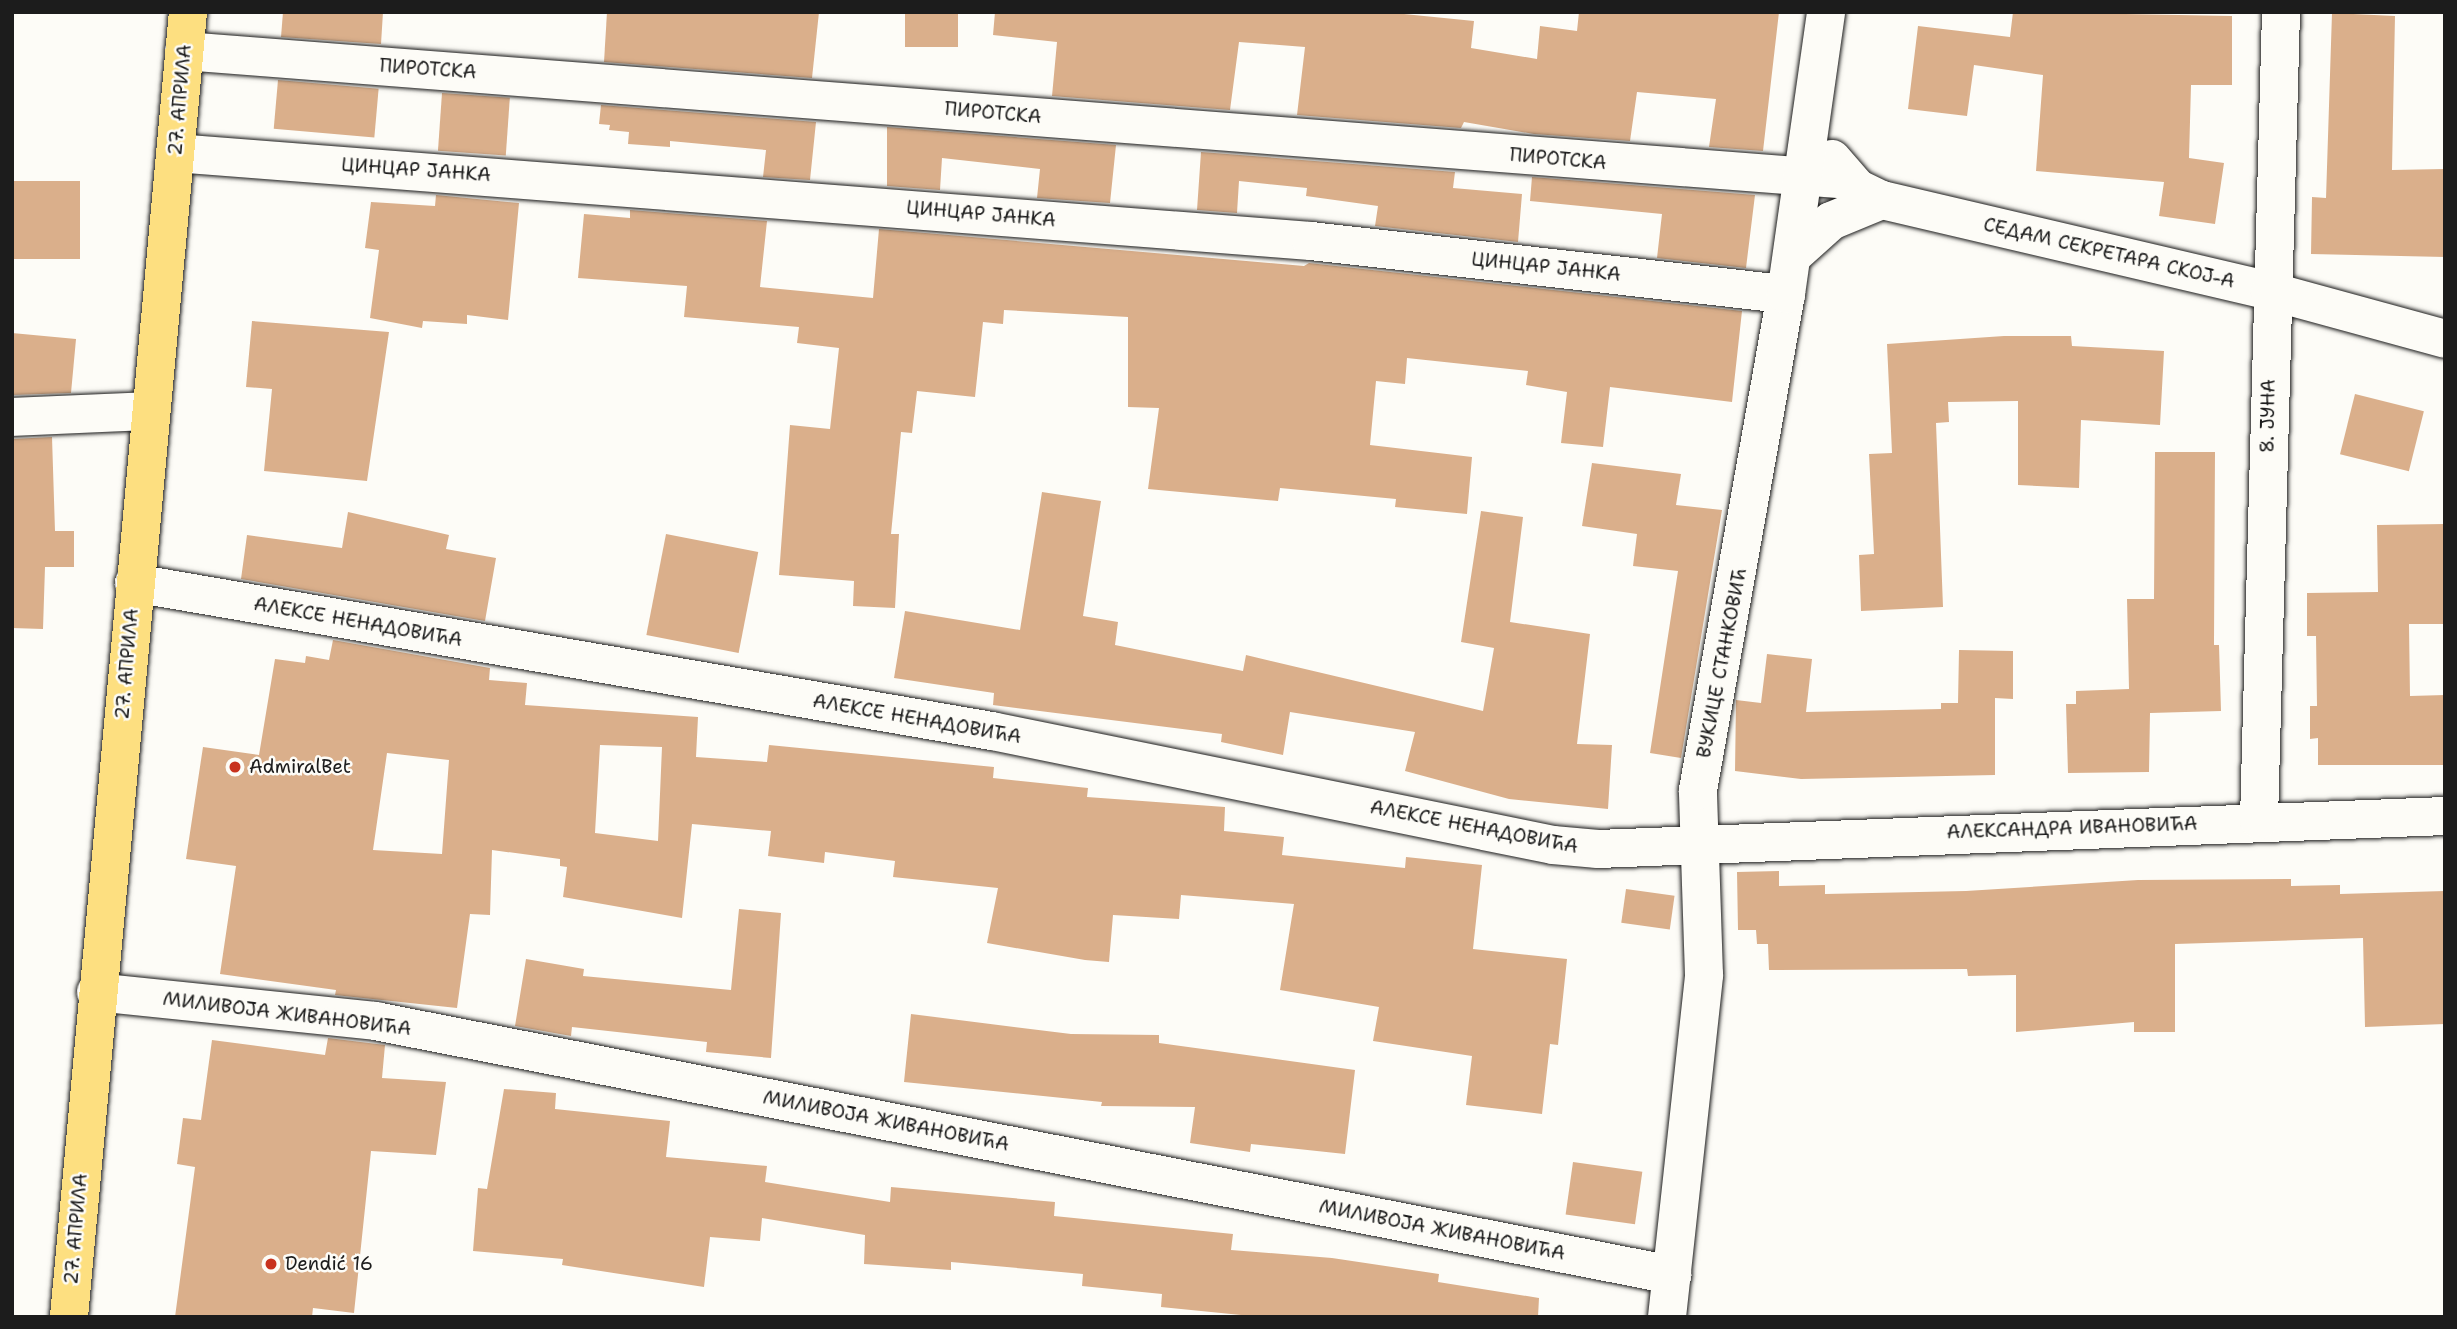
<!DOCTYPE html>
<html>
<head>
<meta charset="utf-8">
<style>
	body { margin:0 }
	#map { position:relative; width:2457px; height:1329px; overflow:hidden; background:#fdfcf7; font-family:"Shantell Sans",sans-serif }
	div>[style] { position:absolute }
	.building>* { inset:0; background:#daaf8b; transform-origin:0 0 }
	.roads { filter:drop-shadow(0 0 2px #1c1c1c) drop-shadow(0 0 2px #1c1c1c) }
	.minor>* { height:38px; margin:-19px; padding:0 19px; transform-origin:19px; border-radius:19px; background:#fdfcf7 }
	.major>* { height:38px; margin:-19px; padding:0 19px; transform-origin:19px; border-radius:19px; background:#fddf80 }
	.dots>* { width:19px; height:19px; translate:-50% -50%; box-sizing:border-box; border:4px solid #fdfcf7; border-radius:50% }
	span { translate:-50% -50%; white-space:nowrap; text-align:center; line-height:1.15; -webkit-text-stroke:5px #fdfcf7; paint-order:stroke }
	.street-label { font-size:19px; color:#1c1c1c }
	.poi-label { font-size:19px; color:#1c1c1c }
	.left { translate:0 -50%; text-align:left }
	.frame { position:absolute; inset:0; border:14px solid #1c1c1c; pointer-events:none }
</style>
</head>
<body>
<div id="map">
	<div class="building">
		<i style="clip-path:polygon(283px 12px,383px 12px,381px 44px,281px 37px)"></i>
		<i style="clip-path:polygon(607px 12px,819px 12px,812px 78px,604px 62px)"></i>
		<i style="left:905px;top:12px;width:53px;height:35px"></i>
		<i style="clip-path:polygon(995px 12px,1384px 12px,1474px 21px,1471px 48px,1537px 59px,1540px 26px,1577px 31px,1579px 12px,1779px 12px,1763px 151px,1709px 147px,1716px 99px,1637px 92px,1630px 141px,1534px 134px,1464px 122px,1461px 128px,1297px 115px,1305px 47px,1239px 42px,1230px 110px,1052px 96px,1057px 42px,993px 35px)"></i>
		<i style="clip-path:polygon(2013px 12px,2232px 16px,2232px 85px,2191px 85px,2189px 158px,2224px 163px,2215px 224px,2159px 216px,2164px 182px,2036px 171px,2043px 75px,1974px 65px,1967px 116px,1908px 109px,1918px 26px,2010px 37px)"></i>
		<i style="clip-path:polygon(2332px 13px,2395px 16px,2392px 170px,2445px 169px,2445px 257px,2311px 254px,2312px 197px,2326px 198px)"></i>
		<i style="left:278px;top:80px;width:101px;height:49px;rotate:5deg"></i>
		<i style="left:442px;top:93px;width:68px;height:58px;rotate:4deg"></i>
		<i style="clip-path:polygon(601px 105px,816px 122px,810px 180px,763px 177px,766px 150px,670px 141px,670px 147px,628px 144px,629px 132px,609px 130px,610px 125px,599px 124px)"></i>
		<i style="clip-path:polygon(887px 127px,1116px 145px,1110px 203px,1037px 198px,1040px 169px,942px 158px,940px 190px,887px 186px)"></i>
		<i style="clip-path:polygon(1201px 152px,1455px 172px,1453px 188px,1522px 194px,1518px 242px,1375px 226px,1378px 206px,1306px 196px,1307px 188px,1239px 181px,1237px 213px,1197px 210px)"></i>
		<i style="clip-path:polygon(1532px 177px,1755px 195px,1746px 268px,1657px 258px,1662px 214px,1530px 201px)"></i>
		<i style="left:12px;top:181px;width:68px;height:78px"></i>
		<i style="clip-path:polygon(436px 195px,519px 203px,508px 320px,467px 315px,467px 324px,423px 321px,422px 328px,370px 318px,379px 250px,365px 248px,371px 202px,435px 206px)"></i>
		<i style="clip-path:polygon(630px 210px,767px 221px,760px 287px,873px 298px,879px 229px,1304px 266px,1309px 263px,1742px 311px,1732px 402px,1610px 387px,1603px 447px,1561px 443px,1567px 392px,1526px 385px,1528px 371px,1407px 358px,1405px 384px,1376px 381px,1370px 445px,1472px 457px,1467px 514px,1395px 507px,1396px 499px,1280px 488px,1278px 501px,1148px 489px,1159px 408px,1128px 407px,1128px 317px,1004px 310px,1003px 324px,983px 322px,975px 397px,917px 391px,912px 433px,901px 432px,891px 534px,899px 534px,895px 608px,853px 606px,854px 581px,779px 575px,790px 425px,830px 429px,839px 348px,797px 343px,799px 327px,684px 317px,687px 286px,578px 278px,584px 214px,630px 218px)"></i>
		<i style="clip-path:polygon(252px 321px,389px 332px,367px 481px,264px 471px,272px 389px,246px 387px)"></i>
		<i style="clip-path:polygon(12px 333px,76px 339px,71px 393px,12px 395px)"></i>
		<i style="clip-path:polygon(2004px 336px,2071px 336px,2072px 346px,2164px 351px,2160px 425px,2081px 420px,2079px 488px,2018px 485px,2018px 401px,1948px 402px,1949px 422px,1936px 423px,1943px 607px,1861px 611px,1859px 555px,1874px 554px,1869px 454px,1892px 453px,1887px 344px)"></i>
		<i style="left:2355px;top:394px;width:71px;height:62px;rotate:14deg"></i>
		<i style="clip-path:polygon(52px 437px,55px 531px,74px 531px,74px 567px,45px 567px,43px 629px,12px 628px,12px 439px)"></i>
		<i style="clip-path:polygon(2155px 452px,2215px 452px,2214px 645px,2219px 645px,2221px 711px,2150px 713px,2149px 772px,2068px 773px,2066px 704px,2076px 704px,2076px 691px,2129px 689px,2127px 599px,2154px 599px)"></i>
		<i style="clip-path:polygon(1592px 463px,1681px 474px,1676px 505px,1722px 510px,1681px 758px,1650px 753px,1678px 571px,1633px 566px,1637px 534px,1582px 526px)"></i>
		<i style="clip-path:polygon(1042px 492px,1101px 501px,1083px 616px,1118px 622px,1115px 645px,1243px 671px,1246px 655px,1483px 711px,1494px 648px,1461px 642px,1481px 511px,1523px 517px,1510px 622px,1590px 634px,1577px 744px,1612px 745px,1608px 809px,1509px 799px,1405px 771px,1415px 732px,1290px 712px,1283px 755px,1221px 742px,1222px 734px,993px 705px,994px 693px,894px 678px,905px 611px,1020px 630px)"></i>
		<i style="clip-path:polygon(348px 512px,449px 535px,446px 549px,496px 558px,485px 621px,241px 579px,247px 535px,342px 548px)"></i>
		<i style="clip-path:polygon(2445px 524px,2445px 624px,2409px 624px,2410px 696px,2445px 695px,2445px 765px,2318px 765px,2318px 738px,2310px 739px,2310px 706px,2317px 706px,2316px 636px,2307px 636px,2307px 593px,2378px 592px,2377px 525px)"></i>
		<i style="left:666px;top:534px;width:94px;height:103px;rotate:11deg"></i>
		<i style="clip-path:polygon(evenodd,333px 640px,490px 668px,489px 680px,527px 683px,525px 705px,698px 717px,696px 757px,767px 762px,769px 745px,994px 767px,993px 778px,1088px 788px,1087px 797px,1225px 807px,1224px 831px,1284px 837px,1282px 855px,1405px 868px,1406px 857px,1482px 865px,1473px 949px,1567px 959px,1558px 1045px,1550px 1044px,1542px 1114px,1466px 1105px,1472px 1056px,1373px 1041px,1379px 1007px,1280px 990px,1294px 904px,1181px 895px,1179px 919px,1113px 915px,1109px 962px,1085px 960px,987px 943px,998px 888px,893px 877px,895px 861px,825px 852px,824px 863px,768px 856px,771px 831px,692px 824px,682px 918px,563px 897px,567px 867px,560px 866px,560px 859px,492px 850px,490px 915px,470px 914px,457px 1008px,335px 995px,336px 990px,220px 974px,236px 866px,186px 859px,203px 747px,259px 755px,275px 659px,305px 663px,306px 656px,329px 660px,333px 640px,600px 745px,662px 747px,658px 841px,595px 833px,600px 745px,333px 640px,387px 753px,449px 760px,442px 854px,373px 850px,387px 753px)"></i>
		<i style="clip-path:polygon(1959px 650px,2013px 651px,2013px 699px,1995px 698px,1995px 775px,1801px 779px,1735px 771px,1736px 700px,1761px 703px,1767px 654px,1812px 659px,1806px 712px,1941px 709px,1941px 703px,1958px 703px)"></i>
		<i style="clip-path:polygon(1779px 871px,1779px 886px,1825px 885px,1825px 894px,1966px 891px,2138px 880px,2291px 879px,2291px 886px,2340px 885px,2340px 894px,2445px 891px,2445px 1024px,2365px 1027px,2363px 938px,2175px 944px,2175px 1032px,2134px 1032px,2134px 1022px,2016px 1032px,2016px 975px,1968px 976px,1967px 969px,1769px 970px,1768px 944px,1757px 944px,1756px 930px,1738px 930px,1737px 872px)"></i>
		<i style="left:1626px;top:889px;width:49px;height:34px;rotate:8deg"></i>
		<i style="clip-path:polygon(739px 909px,781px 913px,771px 1058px,706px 1052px,707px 1042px,572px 1027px,571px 1036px,515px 1026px,526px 959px,584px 969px,583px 976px,731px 990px)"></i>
		<i style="clip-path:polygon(911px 1014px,1071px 1034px,1159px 1035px,1159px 1043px,1355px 1070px,1345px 1154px,1251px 1144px,1250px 1152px,1190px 1143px,1195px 1107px,1101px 1106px,1102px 1102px,904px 1082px)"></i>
		<i style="clip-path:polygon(328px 1038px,385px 1045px,382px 1078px,446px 1082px,436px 1155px,371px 1151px,354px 1313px,313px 1308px,312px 1317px,175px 1317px,195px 1167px,177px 1164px,183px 1118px,201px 1120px,212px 1040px,325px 1055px)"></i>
		<i style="clip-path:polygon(504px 1089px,556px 1093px,555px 1109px,670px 1121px,666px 1157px,767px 1166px,765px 1182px,890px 1202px,891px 1187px,1055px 1202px,1054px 1216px,1233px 1234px,1231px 1250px,1332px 1258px,1439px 1274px,1438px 1282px,1539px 1298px,1538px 1317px,1261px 1317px,1161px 1307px,1162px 1294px,1082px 1286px,1083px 1274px,951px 1262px,951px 1270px,864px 1264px,865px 1235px,762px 1218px,760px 1241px,710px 1237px,704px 1287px,562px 1265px,563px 1259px,473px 1251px,478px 1188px,487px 1189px)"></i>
		<i style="left:1573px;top:1162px;width:70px;height:53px;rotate:8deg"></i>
	</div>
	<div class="roads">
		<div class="minor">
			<i style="left:184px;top:51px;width:1669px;rotate:4.43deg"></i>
			<i style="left:175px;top:153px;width:1139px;rotate:4.43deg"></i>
			<i style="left:1311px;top:241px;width:478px;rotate:6.4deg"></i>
			<i style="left:1832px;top:159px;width:38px;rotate:49deg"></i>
			<i style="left:1857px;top:188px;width:28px;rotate:26deg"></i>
			<i style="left:1882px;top:200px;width:399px;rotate:13.2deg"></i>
			<i style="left:2270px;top:291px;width:181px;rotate:15.3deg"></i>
			<i style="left:1792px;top:256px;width:52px;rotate:-41.9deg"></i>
			<i style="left:1831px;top:221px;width:55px;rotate:-22.4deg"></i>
			<i style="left:12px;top:417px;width:139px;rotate:-2.5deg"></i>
			<i style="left:134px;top:583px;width:871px;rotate:9.79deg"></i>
			<i style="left:992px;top:731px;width:572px;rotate:11.49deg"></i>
			<i style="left:1553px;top:845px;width:45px;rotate:5.1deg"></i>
			<i style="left:1598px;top:849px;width:848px;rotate:-2.23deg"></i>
			<i style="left:2259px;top:820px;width:808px;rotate:-88.44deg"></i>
			<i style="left:96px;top:992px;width:281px;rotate:5.9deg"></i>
			<i style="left:375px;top:1021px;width:1322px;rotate:11.08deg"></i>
			<i style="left:1667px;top:1317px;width:344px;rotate:-83.8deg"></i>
			<i style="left:1704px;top:975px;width:185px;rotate:-91.9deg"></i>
			<i style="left:1698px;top:790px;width:504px;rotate:-79.94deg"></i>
			<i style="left:1786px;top:294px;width:285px;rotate:-81.9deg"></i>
		</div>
		<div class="major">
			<i style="left:69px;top:1317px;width:1310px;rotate:-84.79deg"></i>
		</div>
	</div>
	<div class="dots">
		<i style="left:235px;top:767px;background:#c8321e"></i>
		<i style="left:271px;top:1264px;background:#c8321e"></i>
	</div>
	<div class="street-label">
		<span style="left:428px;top:69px;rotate:4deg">ПИРОТСКА</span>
		<span style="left:180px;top:100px;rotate:-85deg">27. АПРИЛА</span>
		<span style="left:993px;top:113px;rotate:5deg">ПИРОТСКА</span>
		<span style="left:1558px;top:159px;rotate:5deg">ПИРОТСКА</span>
		<span style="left:416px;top:170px;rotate:4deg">ЦИНЦАР ЈАНКА</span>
		<span style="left:981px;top:214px;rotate:5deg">ЦИНЦАР ЈАНКА</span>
		<span style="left:2109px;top:253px;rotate:13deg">СЕДАМ СЕКРЕТАРА СКОЈ-А</span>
		<span style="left:1546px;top:267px;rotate:6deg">ЦИНЦАР ЈАНКА</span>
		<span style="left:2268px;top:416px;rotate:-89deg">8. ЈУНА</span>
		<span style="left:358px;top:622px;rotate:10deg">АЛЕКСЕ НЕНАДОВИЋА</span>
		<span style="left:1722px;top:663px;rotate:-79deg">ВУКИЦЕ СТАНКОВИЋ</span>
		<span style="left:127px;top:664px;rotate:-85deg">27. АПРИЛА</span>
		<span style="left:917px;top:719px;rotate:10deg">АЛЕКСЕ НЕНАДОВИЋА</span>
		<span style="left:1474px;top:827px;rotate:11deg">АЛЕКСЕ НЕНАДОВИЋА</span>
		<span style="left:2072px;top:828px;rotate:-2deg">АЛЕКСАНДРА ИВАНОВИЋА</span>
		<span style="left:287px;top:1014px;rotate:7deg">МИЛИВОЈА ЖИВАНОВИЋА</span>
		<span style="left:886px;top:1121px;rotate:11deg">МИЛИВОЈА ЖИВАНОВИЋА</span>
		<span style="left:76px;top:1229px;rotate:-85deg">27. АПРИЛА</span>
		<span style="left:1442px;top:1230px;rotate:11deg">МИЛИВОЈА ЖИВАНОВИЋА</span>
	</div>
	<div class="poi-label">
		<span class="left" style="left:249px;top:767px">AdmiralBet</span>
		<span class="left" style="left:285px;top:1264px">Dendić 16</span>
	</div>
	<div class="frame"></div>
</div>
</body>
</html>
